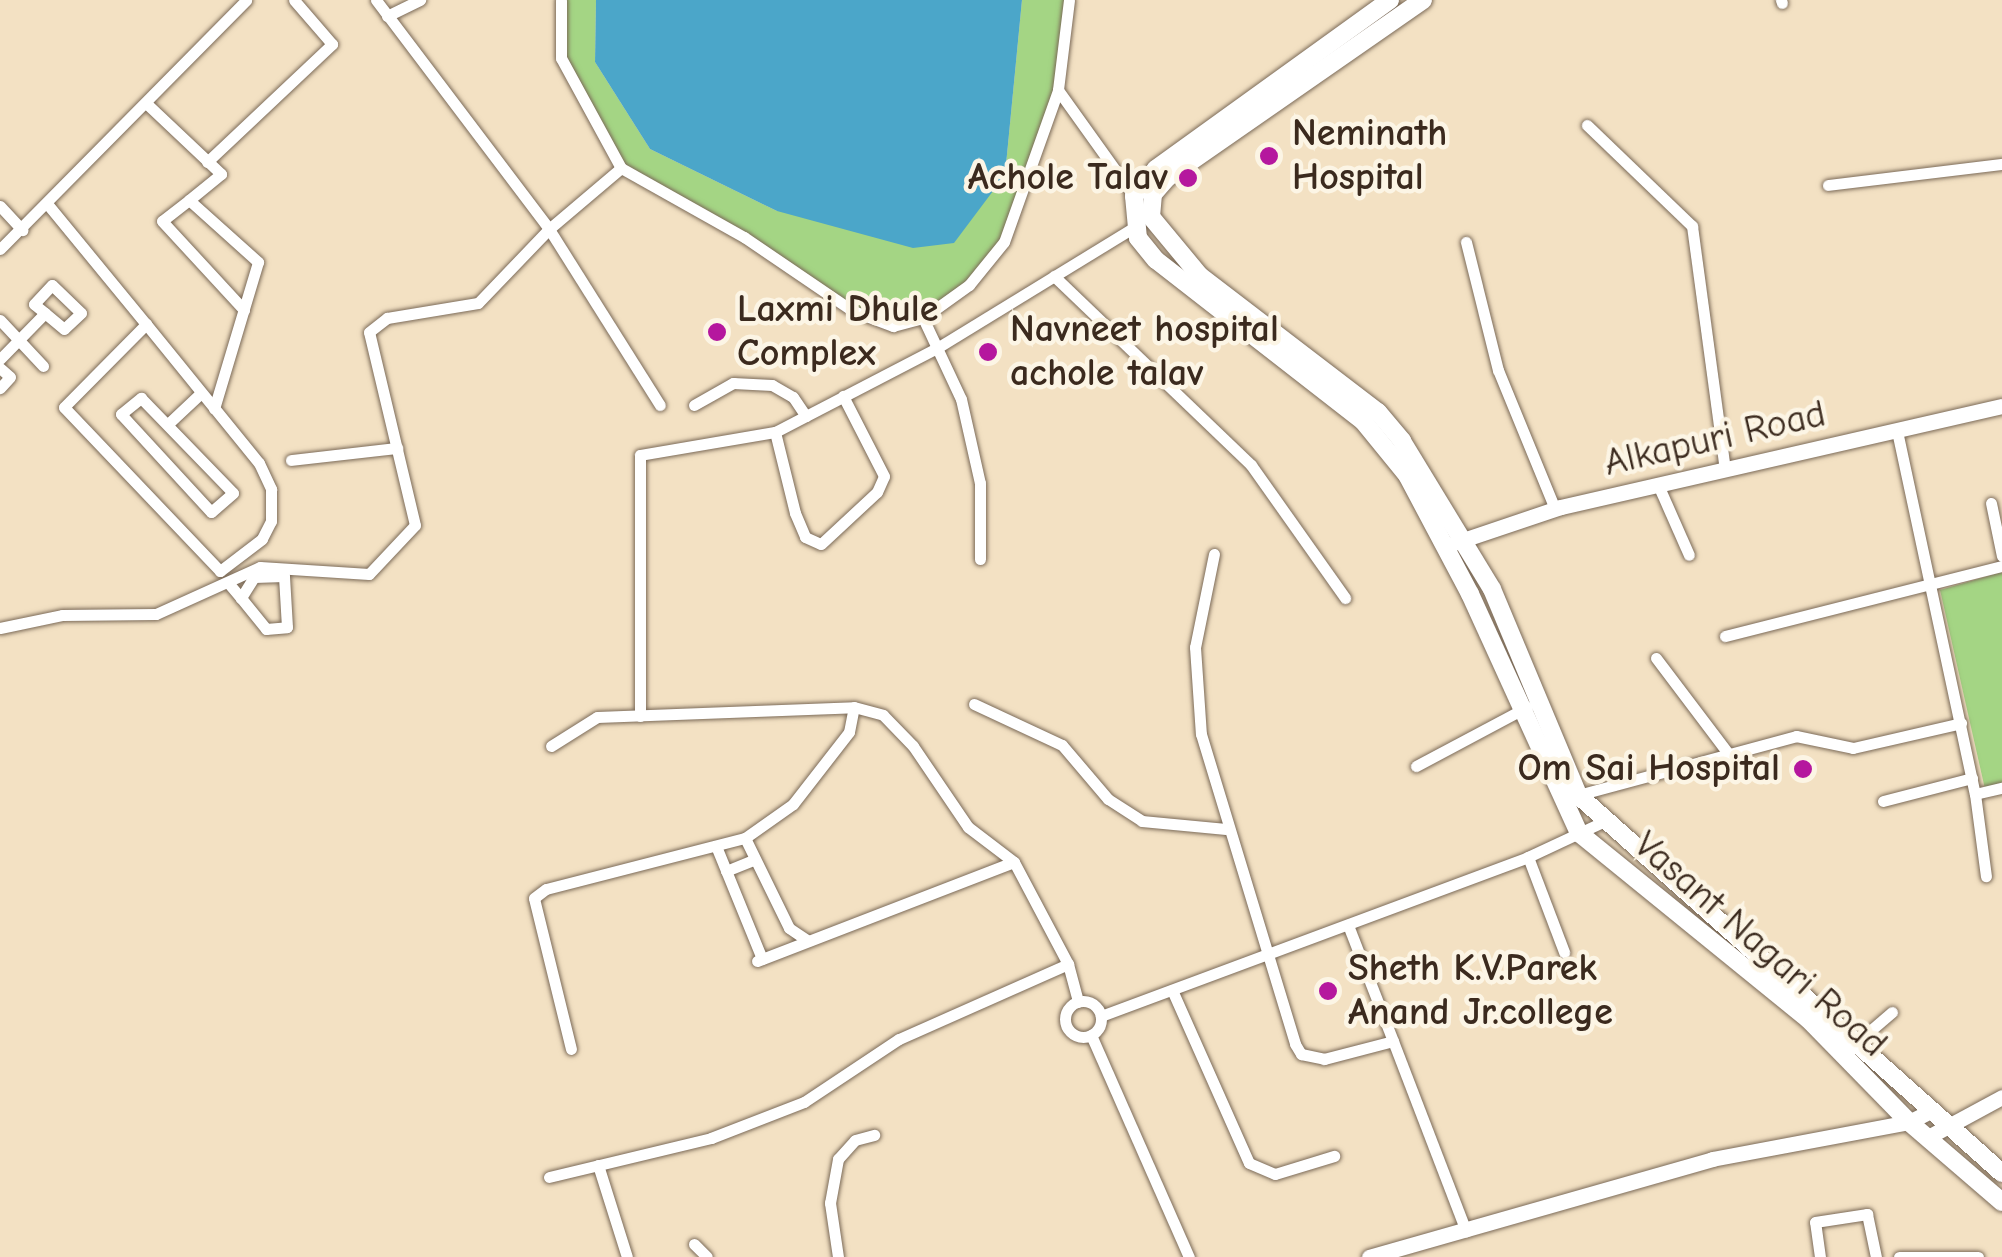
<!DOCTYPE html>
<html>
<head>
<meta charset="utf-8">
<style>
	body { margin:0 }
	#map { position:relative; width:2002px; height:1257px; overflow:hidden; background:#f3e1c3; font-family:"Comic Neue",sans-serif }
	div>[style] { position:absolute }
	.green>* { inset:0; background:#a4d584 }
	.water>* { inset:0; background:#4ba6c9 }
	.roads { filter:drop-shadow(0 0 2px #7b6a58) drop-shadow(0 0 2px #7b6a58) }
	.minor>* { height:11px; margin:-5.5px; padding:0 5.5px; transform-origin:5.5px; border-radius:5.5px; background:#fff }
	.minor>.ring { margin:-5.5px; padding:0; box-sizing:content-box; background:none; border:11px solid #fff; border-radius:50% }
	.tertiary>* { height:15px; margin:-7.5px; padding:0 7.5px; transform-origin:7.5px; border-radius:7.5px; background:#fff }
	.primary>* { height:18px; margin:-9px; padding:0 9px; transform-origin:9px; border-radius:9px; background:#fff }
	.dots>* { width:28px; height:28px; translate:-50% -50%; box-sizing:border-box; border:5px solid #fcf5e5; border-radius:50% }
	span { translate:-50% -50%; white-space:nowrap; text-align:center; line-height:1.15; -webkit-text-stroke:9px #fcf5e5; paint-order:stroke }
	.poi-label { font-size:38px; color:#3b2a1e; font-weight:700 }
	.left { translate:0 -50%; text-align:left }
	.right { translate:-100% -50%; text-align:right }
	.street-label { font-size:38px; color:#3b2a1e }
</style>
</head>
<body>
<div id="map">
	<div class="green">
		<i style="clip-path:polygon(561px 0,596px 0,595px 62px,650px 149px,777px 211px,1005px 175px,1022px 0,1069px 0,1063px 73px,1004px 242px,959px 293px,923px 318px,893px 326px,853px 311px,621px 168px,561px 58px)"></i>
		<i style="clip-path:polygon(2002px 572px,2002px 785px,1985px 789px,1940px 590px)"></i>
	</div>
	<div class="water">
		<i style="clip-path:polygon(596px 0,1022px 0,1005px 175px,954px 243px,913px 248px,777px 211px,650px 149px,595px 62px)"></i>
	</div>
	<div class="roads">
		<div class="minor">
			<i style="left:376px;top:0;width:287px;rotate:52.9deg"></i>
			<i style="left:549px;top:229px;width:94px;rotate:-40.3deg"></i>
			<i style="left:561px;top:0;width:58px;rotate:90deg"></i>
			<i style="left:561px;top:58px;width:125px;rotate:61.4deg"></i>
			<i style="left:621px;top:168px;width:141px;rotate:29.3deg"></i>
			<i style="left:744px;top:237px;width:132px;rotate:34.2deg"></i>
			<i style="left:853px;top:311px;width:43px;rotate:20.6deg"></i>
			<i style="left:893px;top:326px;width:31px;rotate:-15deg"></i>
			<i style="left:923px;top:318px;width:57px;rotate:-35.7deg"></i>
			<i style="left:969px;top:285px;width:55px;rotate:-50.9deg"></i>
			<i style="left:1004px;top:242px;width:161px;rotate:-70.4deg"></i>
			<i style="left:1069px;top:0;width:91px;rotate:97deg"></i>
			<i style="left:1058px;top:90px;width:134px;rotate:54.4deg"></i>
			<i style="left:1781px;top:0;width:3px;rotate:72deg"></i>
			<i style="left:387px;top:16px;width:37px;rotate:-26deg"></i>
			<i style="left:147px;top:104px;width:102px;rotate:43.4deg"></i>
			<i style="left:221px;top:174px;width:41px;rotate:140.9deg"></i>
			<i style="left:189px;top:200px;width:93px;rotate:41.9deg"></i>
			<i style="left:258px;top:262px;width:153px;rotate:106.7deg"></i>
			<i style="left:1587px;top:125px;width:146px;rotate:43.9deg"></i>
			<i style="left:1692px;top:226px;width:246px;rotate:82.3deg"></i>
			<i style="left:207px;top:162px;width:172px;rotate:-43.3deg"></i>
			<i style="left:332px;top:44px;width:58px;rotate:-130.8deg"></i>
			<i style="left:1828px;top:185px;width:175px;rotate:-6.9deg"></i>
			<i style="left:189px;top:200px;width:34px;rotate:142deg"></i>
			<i style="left:162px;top:221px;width:121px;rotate:47.3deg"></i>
			<i style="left:0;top:206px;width:33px;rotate:47deg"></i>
			<i style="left:49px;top:206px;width:153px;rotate:50.6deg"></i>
			<i style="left:146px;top:324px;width:179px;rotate:50.9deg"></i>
			<i style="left:259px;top:463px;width:29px;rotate:65deg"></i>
			<i style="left:271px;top:489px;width:32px;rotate:90deg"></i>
			<i style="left:271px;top:521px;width:20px;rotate:117deg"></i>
			<i style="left:262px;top:539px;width:53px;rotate:142.7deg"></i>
			<i style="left:220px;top:571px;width:226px;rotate:-133.6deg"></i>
			<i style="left:64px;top:407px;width:117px;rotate:-45.3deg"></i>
			<i style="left:1466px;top:242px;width:132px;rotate:76deg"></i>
			<i style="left:1498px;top:370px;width:150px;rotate:67.7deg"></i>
			<i style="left:0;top:249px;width:350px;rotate:-45.3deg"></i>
			<i style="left:1054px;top:276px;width:273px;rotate:43.8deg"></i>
			<i style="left:1251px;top:465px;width:163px;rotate:54.7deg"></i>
			<i style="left:923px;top:318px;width:89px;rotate:64.9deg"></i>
			<i style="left:961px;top:399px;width:86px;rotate:77.3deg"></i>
			<i style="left:980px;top:483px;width:76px;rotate:90deg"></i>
			<i style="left:0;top:320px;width:63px;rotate:46.9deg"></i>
			<i style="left:0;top:359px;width:64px;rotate:-45.6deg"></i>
			<i style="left:45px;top:313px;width:14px;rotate:-141deg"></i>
			<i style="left:34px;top:304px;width:26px;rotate:-47deg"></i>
			<i style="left:52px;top:285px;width:40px;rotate:44deg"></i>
			<i style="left:81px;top:313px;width:23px;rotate:137deg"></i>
			<i style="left:64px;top:329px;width:25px;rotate:-140deg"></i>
			<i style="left:0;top:368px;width:13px;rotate:42deg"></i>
			<i style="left:10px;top:377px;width:15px;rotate:132deg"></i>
			<i style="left:141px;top:398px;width:132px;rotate:45.9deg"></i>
			<i style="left:233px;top:493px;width:29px;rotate:139deg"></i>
			<i style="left:211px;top:512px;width:133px;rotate:-132.6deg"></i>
			<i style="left:121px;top:414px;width:26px;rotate:-39deg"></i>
			<i style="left:694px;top:405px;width:45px;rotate:-29.4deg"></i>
			<i style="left:733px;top:383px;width:39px;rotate:3deg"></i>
			<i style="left:772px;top:385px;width:24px;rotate:30deg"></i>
			<i style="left:793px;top:397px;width:23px;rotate:56deg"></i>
			<i style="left:169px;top:423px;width:44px;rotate:-43.2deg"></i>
			<i style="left:1897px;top:431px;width:371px;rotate:77.9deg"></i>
			<i style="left:1975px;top:794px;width:28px;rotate:-13deg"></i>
			<i style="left:775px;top:432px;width:83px;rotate:76.1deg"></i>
			<i style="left:795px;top:513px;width:26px;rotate:67deg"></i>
			<i style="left:805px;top:537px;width:17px;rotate:24deg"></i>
			<i style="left:821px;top:544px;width:76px;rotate:-42.9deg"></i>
			<i style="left:877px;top:492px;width:17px;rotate:-66deg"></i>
			<i style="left:884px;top:476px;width:90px;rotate:-117.1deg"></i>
			<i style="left:291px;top:460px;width:107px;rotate:-6.5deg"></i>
			<i style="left:1659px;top:487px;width:74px;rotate:66.2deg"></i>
			<i style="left:1991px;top:503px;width:54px;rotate:78.3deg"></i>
			<i style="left:1214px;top:554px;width:95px;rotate:101.5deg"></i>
			<i style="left:1195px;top:647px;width:87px;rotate:86.1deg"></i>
			<i style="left:1201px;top:734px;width:324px;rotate:73.1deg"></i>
			<i style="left:1295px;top:1044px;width:12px;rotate:59deg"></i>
			<i style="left:1301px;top:1054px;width:24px;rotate:12deg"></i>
			<i style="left:1324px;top:1059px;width:71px;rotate:-14.6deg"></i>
			<i style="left:1393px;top:1041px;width:204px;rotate:69deg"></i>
			<i style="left:230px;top:585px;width:17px;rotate:50deg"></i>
			<i style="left:241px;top:598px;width:40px;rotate:51deg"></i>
			<i style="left:266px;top:629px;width:21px;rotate:-5deg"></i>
			<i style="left:287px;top:627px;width:51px;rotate:-93.4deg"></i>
			<i style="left:284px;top:576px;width:30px;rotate:178deg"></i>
			<i style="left:254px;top:577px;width:25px;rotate:122deg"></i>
			<i style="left:0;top:628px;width:63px;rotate:-11.8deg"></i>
			<i style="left:62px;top:615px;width:94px;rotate:-0.6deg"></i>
			<i style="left:156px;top:614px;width:114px;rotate:-24.3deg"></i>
			<i style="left:260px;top:567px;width:109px;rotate:3.7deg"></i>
			<i style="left:369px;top:574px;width:67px;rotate:-46.8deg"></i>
			<i style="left:415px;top:525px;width:198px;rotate:-103.4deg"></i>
			<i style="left:369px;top:332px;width:23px;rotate:-38deg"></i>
			<i style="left:387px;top:318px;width:92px;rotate:-9.4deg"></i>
			<i style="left:478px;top:303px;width:103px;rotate:-46.2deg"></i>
			<i style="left:549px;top:229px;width:208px;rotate:57.8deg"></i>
			<i style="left:1725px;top:636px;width:286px;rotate:-14.2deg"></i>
			<i style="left:1656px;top:658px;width:123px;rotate:52.9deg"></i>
			<i style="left:974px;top:704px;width:97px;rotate:25deg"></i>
			<i style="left:1062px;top:745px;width:71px;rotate:49.6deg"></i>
			<i style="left:1108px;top:799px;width:40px;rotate:32.9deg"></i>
			<i style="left:1142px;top:821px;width:84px;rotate:5.4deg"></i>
			<i style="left:640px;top:716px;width:261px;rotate:-90deg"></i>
			<i style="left:640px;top:455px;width:137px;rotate:-9.7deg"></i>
			<i style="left:775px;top:432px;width:182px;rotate:-27.4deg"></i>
			<i style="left:937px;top:348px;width:236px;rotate:-31.5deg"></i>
			<i style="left:551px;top:746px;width:54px;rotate:-32.2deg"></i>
			<i style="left:597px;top:717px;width:257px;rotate:-2.2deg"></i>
			<i style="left:854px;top:707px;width:30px;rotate:15deg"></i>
			<i style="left:883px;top:715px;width:43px;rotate:45.9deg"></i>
			<i style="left:913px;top:746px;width:98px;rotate:55.8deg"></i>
			<i style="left:968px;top:827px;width:58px;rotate:37.3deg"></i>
			<i style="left:1014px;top:862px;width:115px;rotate:62.1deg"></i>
			<i style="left:1068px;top:964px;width:39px;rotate:75deg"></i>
			<i style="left:1416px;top:766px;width:126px;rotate:-28deg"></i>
			<i style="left:1975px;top:794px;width:83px;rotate:82.4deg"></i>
			<i style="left:1578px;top:795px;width:226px;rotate:-15.1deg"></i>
			<i style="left:1796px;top:736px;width:58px;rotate:11.9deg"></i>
			<i style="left:1853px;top:748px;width:111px;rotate:-13deg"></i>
			<i style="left:1883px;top:801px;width:92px;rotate:-14.5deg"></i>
			<i style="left:745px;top:838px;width:100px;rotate:63.9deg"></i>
			<i style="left:789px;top:928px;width:23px;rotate:34deg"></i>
			<i style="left:716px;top:846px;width:122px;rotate:67.8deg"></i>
			<i style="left:1528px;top:857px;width:102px;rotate:69.2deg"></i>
			<i style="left:726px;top:871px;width:31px;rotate:-22deg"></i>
			<i style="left:1348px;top:925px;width:124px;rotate:68.8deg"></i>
			<i style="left:757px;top:961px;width:275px;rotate:-21.1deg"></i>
			<i style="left:1172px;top:990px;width:189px;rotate:66deg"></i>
			<i style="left:1249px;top:1163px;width:28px;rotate:23deg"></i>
			<i style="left:1275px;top:1174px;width:62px;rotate:-17deg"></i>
			<i class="ring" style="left:1065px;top:1001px;width:25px;height:25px"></i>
			<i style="left:1101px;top:1016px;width:456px;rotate:-20.4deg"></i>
			<i style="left:1528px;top:857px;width:85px;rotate:-25.1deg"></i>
			<i style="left:1091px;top:1035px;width:243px;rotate:66.2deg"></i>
			<i style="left:1857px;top:1042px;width:46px;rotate:-40.6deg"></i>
			<i style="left:571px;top:1049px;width:155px;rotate:-103.8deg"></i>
			<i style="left:534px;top:898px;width:15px;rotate:-37deg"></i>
			<i style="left:546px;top:889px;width:205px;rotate:-14.4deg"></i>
			<i style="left:745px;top:838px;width:59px;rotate:-35.3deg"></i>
			<i style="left:793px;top:804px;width:91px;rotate:-52.1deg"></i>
			<i style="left:849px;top:732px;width:25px;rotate:-79deg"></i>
			<i style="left:598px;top:1165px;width:96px;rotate:72.5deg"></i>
			<i style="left:549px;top:1177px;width:167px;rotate:-13.5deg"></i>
			<i style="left:711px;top:1138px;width:100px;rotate:-21.2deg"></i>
			<i style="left:804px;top:1102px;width:114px;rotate:-33.6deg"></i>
			<i style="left:899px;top:1039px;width:185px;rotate:-23.9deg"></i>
			<i style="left:694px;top:1244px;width:18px;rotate:45deg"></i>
			<i style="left:838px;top:1257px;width:55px;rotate:-98.4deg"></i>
			<i style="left:830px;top:1203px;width:45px;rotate:-79.7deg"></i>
			<i style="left:838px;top:1159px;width:25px;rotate:-48deg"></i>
			<i style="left:855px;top:1140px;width:20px;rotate:-15deg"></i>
			<i style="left:1820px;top:1257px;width:35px;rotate:-98deg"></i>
			<i style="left:1815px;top:1222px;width:53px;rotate:-8.7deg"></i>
			<i style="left:1867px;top:1214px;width:44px;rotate:78.2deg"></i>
			<i style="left:1899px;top:1257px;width:79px"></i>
		</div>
		<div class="tertiary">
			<i style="left:1454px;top:543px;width:113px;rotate:-18.6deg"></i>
			<i style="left:1561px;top:507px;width:452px;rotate:-12.9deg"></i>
			<i style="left:1928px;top:1137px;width:84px;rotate:-28.4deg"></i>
			<i style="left:1369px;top:1257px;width:357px;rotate:-15.9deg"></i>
			<i style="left:1712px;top:1159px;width:200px;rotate:-10.6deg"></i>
			<i style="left:1909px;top:1122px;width:25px;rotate:-27deg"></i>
		</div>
		<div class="primary">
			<i style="left:1390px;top:0;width:289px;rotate:144.2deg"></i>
			<i style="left:1156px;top:169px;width:35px;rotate:129deg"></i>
			<i style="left:1134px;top:196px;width:42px;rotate:84.6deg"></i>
			<i style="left:1138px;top:238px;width:28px;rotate:51deg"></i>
			<i style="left:1156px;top:260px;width:262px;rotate:37.9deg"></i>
			<i style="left:1363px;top:421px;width:70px;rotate:50.8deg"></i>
			<i style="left:1407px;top:475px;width:135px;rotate:62.1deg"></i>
			<i style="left:1470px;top:594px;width:263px;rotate:65.5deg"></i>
			<i style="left:1579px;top:833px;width:296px;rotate:39.1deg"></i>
			<i style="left:1809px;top:1020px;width:143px;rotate:45.6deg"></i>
			<i style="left:1909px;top:1122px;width:123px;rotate:40.7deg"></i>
			<i style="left:1423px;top:0;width:312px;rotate:145.2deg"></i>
			<i style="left:1167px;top:178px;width:21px;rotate:131deg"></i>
			<i style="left:1153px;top:194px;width:23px;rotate:95deg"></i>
			<i style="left:1151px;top:217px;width:77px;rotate:50.3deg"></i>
			<i style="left:1200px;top:276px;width:224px;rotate:37.4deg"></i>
			<i style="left:1378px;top:412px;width:38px;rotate:50deg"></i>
			<i style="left:1402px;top:441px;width:173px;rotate:58.7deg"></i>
			<i style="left:1492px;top:589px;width:223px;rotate:67.3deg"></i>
			<i style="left:1578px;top:795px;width:568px;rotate:41.72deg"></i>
		</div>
	</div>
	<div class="dots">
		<i style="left:1269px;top:156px;background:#b5179e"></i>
		<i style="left:1188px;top:178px;background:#b5179e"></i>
		<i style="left:717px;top:332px;background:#b5179e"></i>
		<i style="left:988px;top:352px;background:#b5179e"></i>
		<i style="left:1803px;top:769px;background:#b5179e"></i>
		<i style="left:1328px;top:991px;background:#b5179e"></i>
	</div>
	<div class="poi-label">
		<span class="left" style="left:1292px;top:156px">Neminath<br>Hospital</span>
		<span class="right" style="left:1168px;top:178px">Achole Talav</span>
		<span class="left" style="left:737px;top:332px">Laxmi Dhule<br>Complex</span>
		<span class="left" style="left:1010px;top:352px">Navneet hospital<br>achole talav</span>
		<span class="right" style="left:1780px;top:769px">Om Sai Hospital</span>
		<span class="left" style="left:1348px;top:991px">Sheth K.V.Parek<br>Anand Jr.college</span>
	</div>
	<div class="street-label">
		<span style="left:1715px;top:439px;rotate:-13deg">Alkapuri Road</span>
		<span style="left:1760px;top:945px;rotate:41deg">Vasant Nagari Road</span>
	</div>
</div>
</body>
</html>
